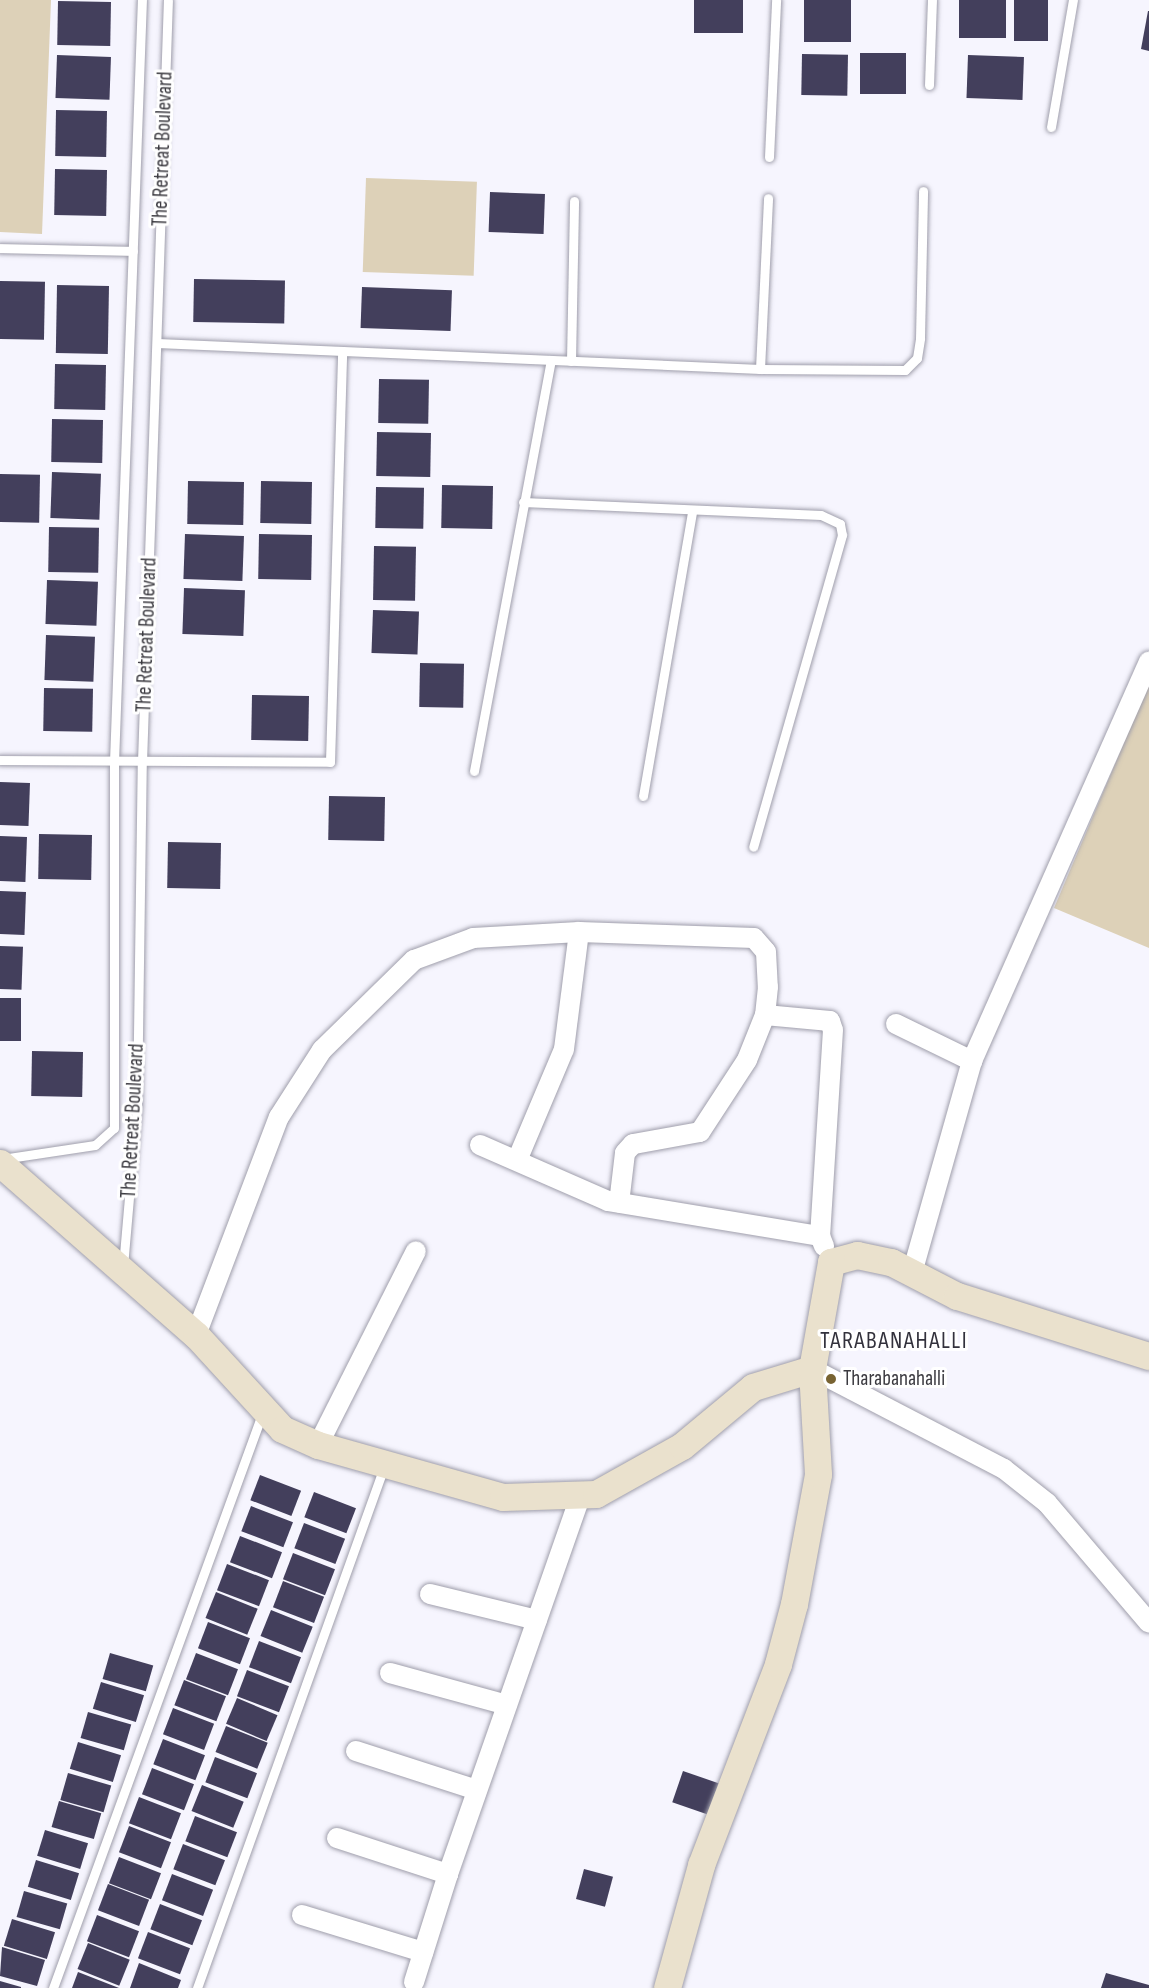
<!DOCTYPE html>
<html>
<head>
<meta charset="utf-8">
<style>
	body { margin:0 }
	#map { position:relative; width:1149px; height:1988px; overflow:hidden; background:#f6f5fe; font-family:"Sofia Sans Condensed",sans-serif }
	div>[style] { position:absolute }
	.green>* { inset:0; background:#ddd1b8; transform-origin:0 0 }
	.building>* { inset:0; background:#433f5c; transform-origin:0 0 }
	.roads { filter:drop-shadow(0 0 2px #9f9eab) drop-shadow(0 0 2px #9f9eab) }
	.lane>* { height:9px; margin:-4.5px; padding:0 4.5px; transform-origin:4.5px; border-radius:4.5px; background:#fff }
	.street>* { height:20px; margin:-10px; padding:0 10px; transform-origin:10px; border-radius:10px; background:#fff }
	.secondary>* { height:27px; margin:-13.5px; padding:0 13.5px; transform-origin:13.5px; border-radius:13.5px; background:#eae1cd }
	.dots>* { width:16px; height:16px; translate:-50% -50%; box-sizing:border-box; border:3px solid #fff; border-radius:50% }
	span { translate:-50% -50%; white-space:nowrap; text-align:center; line-height:1.15; -webkit-text-stroke:6px #fff; paint-order:stroke }
	.street-label { font-size:21px; color:#3b3a40 }
	.poi-label { font-size:21px; color:#3b3a40 }
	.left { translate:0 -50%; text-align:left }
	.quarter-label { font-size:24px; color:#32313c; letter-spacing:1.5px }
</style>
</head>
<body>
<div id="map">
	<div class="green">
		<i style="clip-path:polygon(0 0,51px 0,42px 234px,0 232px)"></i>
		<i style="left:366px;top:178px;width:111px;height:94px;rotate:2deg"></i>
		<i style="clip-path:polygon(1149px 684px,1149px 948px,1054px 908px)"></i>
	</div>
	<div class="building">
		<i style="left:694px;top:0;width:49px;height:33px"></i>
		<i style="left:804px;top:0;width:47px;height:42px"></i>
		<i style="left:959px;top:0;width:47px;height:38px"></i>
		<i style="left:1014px;top:0;width:34px;height:41px"></i>
		<i style="left:58px;top:1px;width:53px;height:44px;rotate:1deg"></i>
		<i style="clip-path:polygon(1148px 11px,1149px 11px,1149px 51px,1141px 49px)"></i>
		<i style="left:860px;top:53px;width:46px;height:41px"></i>
		<i style="left:802px;top:54px;width:46px;height:41px;rotate:1deg"></i>
		<i style="left:57px;top:55px;width:54px;height:43px;rotate:2deg"></i>
		<i style="left:968px;top:55px;width:56px;height:43px;rotate:2deg"></i>
		<i style="left:56px;top:110px;width:51px;height:46px;rotate:1deg"></i>
		<i style="left:55px;top:169px;width:52px;height:46px;rotate:1deg"></i>
		<i style="left:490px;top:192px;width:55px;height:40px;rotate:2deg"></i>
		<i style="left:194px;top:279px;width:91px;height:43px;rotate:1deg"></i>
		<i style="left:0;top:281px;width:45px;height:58px;rotate:1deg"></i>
		<i style="left:57px;top:285px;width:52px;height:68px;rotate:1deg"></i>
		<i style="left:362px;top:287px;width:90px;height:41px;rotate:2deg"></i>
		<i style="left:55px;top:364px;width:51px;height:45px;rotate:1deg"></i>
		<i style="left:379px;top:379px;width:50px;height:44px;rotate:1deg"></i>
		<i style="left:52px;top:419px;width:51px;height:43px;rotate:1deg"></i>
		<i style="left:377px;top:432px;width:54px;height:44px;rotate:1deg"></i>
		<i style="left:52px;top:472px;width:49px;height:46px;rotate:2deg"></i>
		<i style="left:0;top:474px;width:40px;height:48px;rotate:1deg"></i>
		<i style="left:188px;top:481px;width:56px;height:43px;rotate:1deg"></i>
		<i style="left:261px;top:481px;width:51px;height:42px;rotate:1deg"></i>
		<i style="left:442px;top:485px;width:51px;height:43px;rotate:1deg"></i>
		<i style="left:376px;top:487px;width:48px;height:41px;rotate:1deg"></i>
		<i style="left:49px;top:527px;width:50px;height:45px;rotate:1deg"></i>
		<i style="left:185px;top:534px;width:59px;height:45px;rotate:2deg"></i>
		<i style="left:259px;top:534px;width:53px;height:45px;rotate:1deg"></i>
		<i style="left:374px;top:546px;width:42px;height:54px;rotate:1deg"></i>
		<i style="left:47px;top:580px;width:51px;height:44px;rotate:2deg"></i>
		<i style="left:184px;top:588px;width:61px;height:46px;rotate:2deg"></i>
		<i style="left:373px;top:610px;width:46px;height:43px;rotate:2deg"></i>
		<i style="left:46px;top:635px;width:49px;height:45px;rotate:2deg"></i>
		<i style="left:420px;top:663px;width:44px;height:44px;rotate:1deg"></i>
		<i style="left:44px;top:688px;width:49px;height:43px;rotate:1deg"></i>
		<i style="left:252px;top:695px;width:57px;height:45px;rotate:1deg"></i>
		<i style="left:0;top:782px;width:30px;height:43px;rotate:2deg"></i>
		<i style="left:329px;top:796px;width:56px;height:44px;rotate:1deg"></i>
		<i style="left:39px;top:834px;width:53px;height:45px;rotate:1deg"></i>
		<i style="left:0;top:836px;width:27px;height:45px;rotate:2deg"></i>
		<i style="left:168px;top:842px;width:53px;height:46px;rotate:1deg"></i>
		<i style="left:0;top:891px;width:26px;height:43px;rotate:2deg"></i>
		<i style="left:0;top:946px;width:23px;height:43px;rotate:2deg"></i>
		<i style="left:0;top:998px;width:21px;height:43px"></i>
		<i style="left:32px;top:1051px;width:51px;height:45px;rotate:1deg"></i>
		<i style="left:260px;top:1475px;width:44px;height:27px;rotate:21deg"></i>
		<i style="left:314px;top:1492px;width:45px;height:27px;rotate:21deg"></i>
		<i style="left:251px;top:1506px;width:45px;height:27px;rotate:21deg"></i>
		<i style="left:304px;top:1523px;width:44px;height:27px;rotate:21deg"></i>
		<i style="left:240px;top:1536px;width:45px;height:28px;rotate:21deg"></i>
		<i style="left:293px;top:1553px;width:45px;height:28px;rotate:21deg"></i>
		<i style="left:227px;top:1564px;width:45px;height:28px;rotate:21deg"></i>
		<i style="left:283px;top:1581px;width:44px;height:28px;rotate:21deg"></i>
		<i style="left:216px;top:1592px;width:45px;height:28px;rotate:22deg"></i>
		<i style="left:271px;top:1610px;width:45px;height:28px;rotate:22deg"></i>
		<i style="left:208px;top:1622px;width:45px;height:28px;rotate:21deg"></i>
		<i style="left:259px;top:1641px;width:45px;height:28px;rotate:21deg"></i>
		<i style="left:110px;top:1653px;width:45px;height:27px;rotate:16deg"></i>
		<i style="left:196px;top:1653px;width:45px;height:28px;rotate:21deg"></i>
		<i style="left:247px;top:1670px;width:45px;height:28px;rotate:21deg"></i>
		<i style="left:184px;top:1680px;width:45px;height:27px;rotate:21deg"></i>
		<i style="left:101px;top:1682px;width:45px;height:28px;rotate:17deg"></i>
		<i style="left:237px;top:1698px;width:44px;height:28px;rotate:23deg"></i>
		<i style="left:173px;top:1708px;width:44px;height:28px;rotate:21deg"></i>
		<i style="left:88px;top:1712px;width:45px;height:27px;rotate:16deg"></i>
		<i style="left:226px;top:1726px;width:45px;height:28px;rotate:22deg"></i>
		<i style="left:163px;top:1739px;width:45px;height:27px;rotate:21deg"></i>
		<i style="left:78px;top:1742px;width:45px;height:28px;rotate:17deg"></i>
		<i style="left:215px;top:1757px;width:45px;height:27px;rotate:21deg"></i>
		<i style="left:152px;top:1768px;width:45px;height:28px;rotate:21deg"></i>
		<i style="left:683px;top:1771px;width:39px;height:33px;rotate:19deg"></i>
		<i style="left:68px;top:1773px;width:45px;height:28px;rotate:16deg"></i>
		<i style="left:202px;top:1785px;width:45px;height:28px;rotate:22deg"></i>
		<i style="left:139px;top:1797px;width:45px;height:28px;rotate:21deg"></i>
		<i style="left:59px;top:1801px;width:44px;height:27px;rotate:16deg"></i>
		<i style="left:195px;top:1816px;width:45px;height:27px;rotate:21deg"></i>
		<i style="left:129px;top:1826px;width:45px;height:28px;rotate:21deg"></i>
		<i style="left:45px;top:1830px;width:45px;height:27px;rotate:17deg"></i>
		<i style="left:183px;top:1844px;width:45px;height:27px;rotate:21deg"></i>
		<i style="left:119px;top:1857px;width:45px;height:28px;rotate:21deg"></i>
		<i style="left:36px;top:1860px;width:45px;height:28px;rotate:17deg"></i>
		<i style="left:584px;top:1869px;width:30px;height:31px;rotate:15deg"></i>
		<i style="left:172px;top:1874px;width:44px;height:28px;rotate:21deg"></i>
		<i style="left:108px;top:1884px;width:44px;height:28px;rotate:21deg"></i>
		<i style="left:24px;top:1891px;width:45px;height:27px;rotate:16deg"></i>
		<i style="left:160px;top:1904px;width:45px;height:27px;rotate:21deg"></i>
		<i style="left:97px;top:1915px;width:45px;height:28px;rotate:21deg"></i>
		<i style="left:12px;top:1919px;width:45px;height:28px;rotate:17deg"></i>
		<i style="left:148px;top:1932px;width:45px;height:28px;rotate:21deg"></i>
		<i style="left:88px;top:1943px;width:45px;height:28px;rotate:22deg"></i>
		<i style="clip-path:polygon(2px 1947px,45px 1960px,37px 1986px,0 1976px)"></i>
		<i style="clip-path:polygon(139px 1963px,181px 1980px,178px 1988px,130px 1988px)"></i>
		<i style="clip-path:polygon(78px 1972px,119px 1988px,72px 1988px)"></i>
		<i style="clip-path:polygon(1106px 1973px,1149px 1985px,1149px 1988px,1101px 1988px)"></i>
		<i style="clip-path:polygon(0 1981px,21px 1987px,21px 1988px,0 1988px)"></i>
	</div>
	<div class="roads">
		<div class="lane">
			<i style="left:929px;top:85px;width:85px;rotate:-88deg"></i>
			<i style="left:1051px;top:127px;width:129px;rotate:-80.2deg"></i>
			<i style="left:769px;top:157px;width:157px;rotate:-87.4deg"></i>
			<i style="left:0;top:248px;width:133px;rotate:1.3deg"></i>
			<i style="left:157px;top:343px;width:604px;rotate:2.47deg"></i>
			<i style="left:760px;top:369px;width:145px;rotate:0.4deg"></i>
			<i style="left:905px;top:370px;width:17px;rotate:-45deg"></i>
			<i style="left:917px;top:358px;width:20px;rotate:-81deg"></i>
			<i style="left:920px;top:338px;width:147px;rotate:-88.8deg"></i>
			<i style="left:571px;top:361px;width:160px;rotate:-88.9deg"></i>
			<i style="left:760px;top:369px;width:171px;rotate:-87.3deg"></i>
			<i style="left:523px;top:502px;width:298px;rotate:2.5deg"></i>
			<i style="left:821px;top:515px;width:21px;rotate:25deg"></i>
			<i style="left:840px;top:524px;width:11px;rotate:80deg"></i>
			<i style="left:842px;top:535px;width:324px;rotate:105.9deg"></i>
			<i style="left:0;top:760px;width:330px;rotate:0.3deg"></i>
			<i style="left:330px;top:762px;width:411px;rotate:-88.3deg"></i>
			<i style="left:474px;top:771px;width:418px;rotate:-79.4deg"></i>
			<i style="left:643px;top:796px;width:289px;rotate:-80.2deg"></i>
			<i style="left:2px;top:1159px;width:94px;rotate:-8.6deg"></i>
			<i style="left:95px;top:1145px;width:25px;rotate:-42deg"></i>
			<i style="left:114px;top:1128px;width:366px;rotate:-90deg"></i>
			<i style="left:114px;top:762px;width:763px;rotate:-87.9deg"></i>
			<i style="left:123px;top:1266px;width:161px;rotate:-85deg"></i>
			<i style="left:137px;top:1106px;width:344px;rotate:-89.2deg"></i>
			<i style="left:142px;top:762px;width:762px;rotate:-88.05deg"></i>
			<i style="left:53px;top:1988px;width:611px;rotate:-69.99deg"></i>
			<i style="left:197px;top:1988px;width:554px;rotate:-70.26deg"></i>
		</div>
		<div class="street">
			<i style="left:765px;top:1015px;width:65px;rotate:5.3deg"></i>
			<i style="left:830px;top:1021px;width:9px;rotate:72deg"></i>
			<i style="left:833px;top:1030px;width:206px;rotate:93.6deg"></i>
			<i style="left:820px;top:1236px;width:11px;rotate:68deg"></i>
			<i style="left:896px;top:1024px;width:85px;rotate:26deg"></i>
			<i style="left:480px;top:1145px;width:140px;rotate:23.6deg"></i>
			<i style="left:608px;top:1201px;width:215px;rotate:9.4deg"></i>
			<i style="left:518px;top:1158px;width:118px;rotate:-67.1deg"></i>
			<i style="left:564px;top:1049px;width:118px;rotate:-82.7deg"></i>
			<i style="left:912px;top:1273px;width:220px;rotate:-74.2deg"></i>
			<i style="left:972px;top:1061px;width:437px;rotate:-66.1deg"></i>
			<i style="left:196px;top:1335px;width:233px;rotate:-69.2deg"></i>
			<i style="left:279px;top:1117px;width:80px;rotate:-57.3deg"></i>
			<i style="left:322px;top:1050px;width:129px;rotate:-44.4deg"></i>
			<i style="left:414px;top:960px;width:63px;rotate:-20.4deg"></i>
			<i style="left:473px;top:938px;width:106px;rotate:-3.2deg"></i>
			<i style="left:579px;top:932px;width:175px;rotate:2deg"></i>
			<i style="left:754px;top:938px;width:18px;rotate:49deg"></i>
			<i style="left:766px;top:952px;width:35px;rotate:87deg"></i>
			<i style="left:768px;top:987px;width:28px;rotate:96deg"></i>
			<i style="left:765px;top:1015px;width:48px;rotate:111.8deg"></i>
			<i style="left:747px;top:1060px;width:86px;rotate:123.1deg"></i>
			<i style="left:700px;top:1132px;width:68px;rotate:169.8deg"></i>
			<i style="left:633px;top:1144px;width:12px;rotate:132deg"></i>
			<i style="left:625px;top:1153px;width:50px;rotate:96.8deg"></i>
			<i style="left:812px;top:1369px;width:216px;rotate:27.5deg"></i>
			<i style="left:1004px;top:1469px;width:55px;rotate:38.3deg"></i>
			<i style="left:1047px;top:1503px;width:157px;rotate:49.6deg"></i>
			<i style="left:318px;top:1445px;width:217px;rotate:-63.2deg"></i>
			<i style="left:430px;top:1594px;width:110px;rotate:13.7deg"></i>
			<i style="left:390px;top:1673px;width:121px;rotate:15.3deg"></i>
			<i style="left:356px;top:1751px;width:127px;rotate:17.9deg"></i>
			<i style="left:337px;top:1838px;width:117px;rotate:18deg"></i>
			<i style="left:448px;top:1874px;width:403px;rotate:-70.7deg"></i>
			<i style="left:302px;top:1915px;width:127px;rotate:17deg"></i>
			<i style="left:414px;top:1982px;width:113px;rotate:-72.5deg"></i>
		</div>
		<div class="secondary">
			<i style="left:0;top:1163px;width:261px;rotate:41.3deg"></i>
			<i style="left:196px;top:1335px;width:127px;rotate:47.5deg"></i>
			<i style="left:282px;top:1429px;width:39px;rotate:24deg"></i>
			<i style="left:318px;top:1445px;width:192px;rotate:15.7deg"></i>
			<i style="left:503px;top:1497px;width:93px;rotate:-1.8deg"></i>
			<i style="left:596px;top:1494px;width:98px;rotate:-29.2deg"></i>
			<i style="left:682px;top:1446px;width:92px;rotate:-39.7deg"></i>
			<i style="left:753px;top:1387px;width:62px;rotate:-17deg"></i>
			<i style="left:667px;top:1988px;width:128px;rotate:-74.5deg"></i>
			<i style="left:701px;top:1865px;width:215px;rotate:-69deg"></i>
			<i style="left:778px;top:1664px;width:62px;rotate:-75.1deg"></i>
			<i style="left:794px;top:1604px;width:132px;rotate:-79.5deg"></i>
			<i style="left:818px;top:1474px;width:105px;rotate:-93.3deg"></i>
			<i style="left:812px;top:1369px;width:109px;rotate:-79.9deg"></i>
			<i style="left:831px;top:1262px;width:27px;rotate:-15deg"></i>
			<i style="left:857px;top:1255px;width:35px;rotate:12deg"></i>
			<i style="left:891px;top:1262px;width:74px;rotate:27.3deg"></i>
			<i style="left:957px;top:1296px;width:201px;rotate:17.4deg"></i>
		</div>
	</div>
	<div class="dots">
		<i style="left:831px;top:1379px;background:#786332"></i>
	</div>
	<div class="street-label">
		<span style="left:163px;top:149px;rotate:-88deg">The Retreat Boulevard</span>
		<span style="left:147px;top:635px;rotate:-88deg">The Retreat Boulevard</span>
		<span style="left:133px;top:1121px;rotate:-87deg">The Retreat Boulevard</span>
	</div>
	<div class="poi-label">
		<span class="left" style="left:843px;top:1379px">Tharabanahalli</span>
	</div>
	<div class="quarter-label">
		<span style="left:894px;top:1341px">TARABANAHALLI</span>
	</div>
</div>
</body>
</html>
